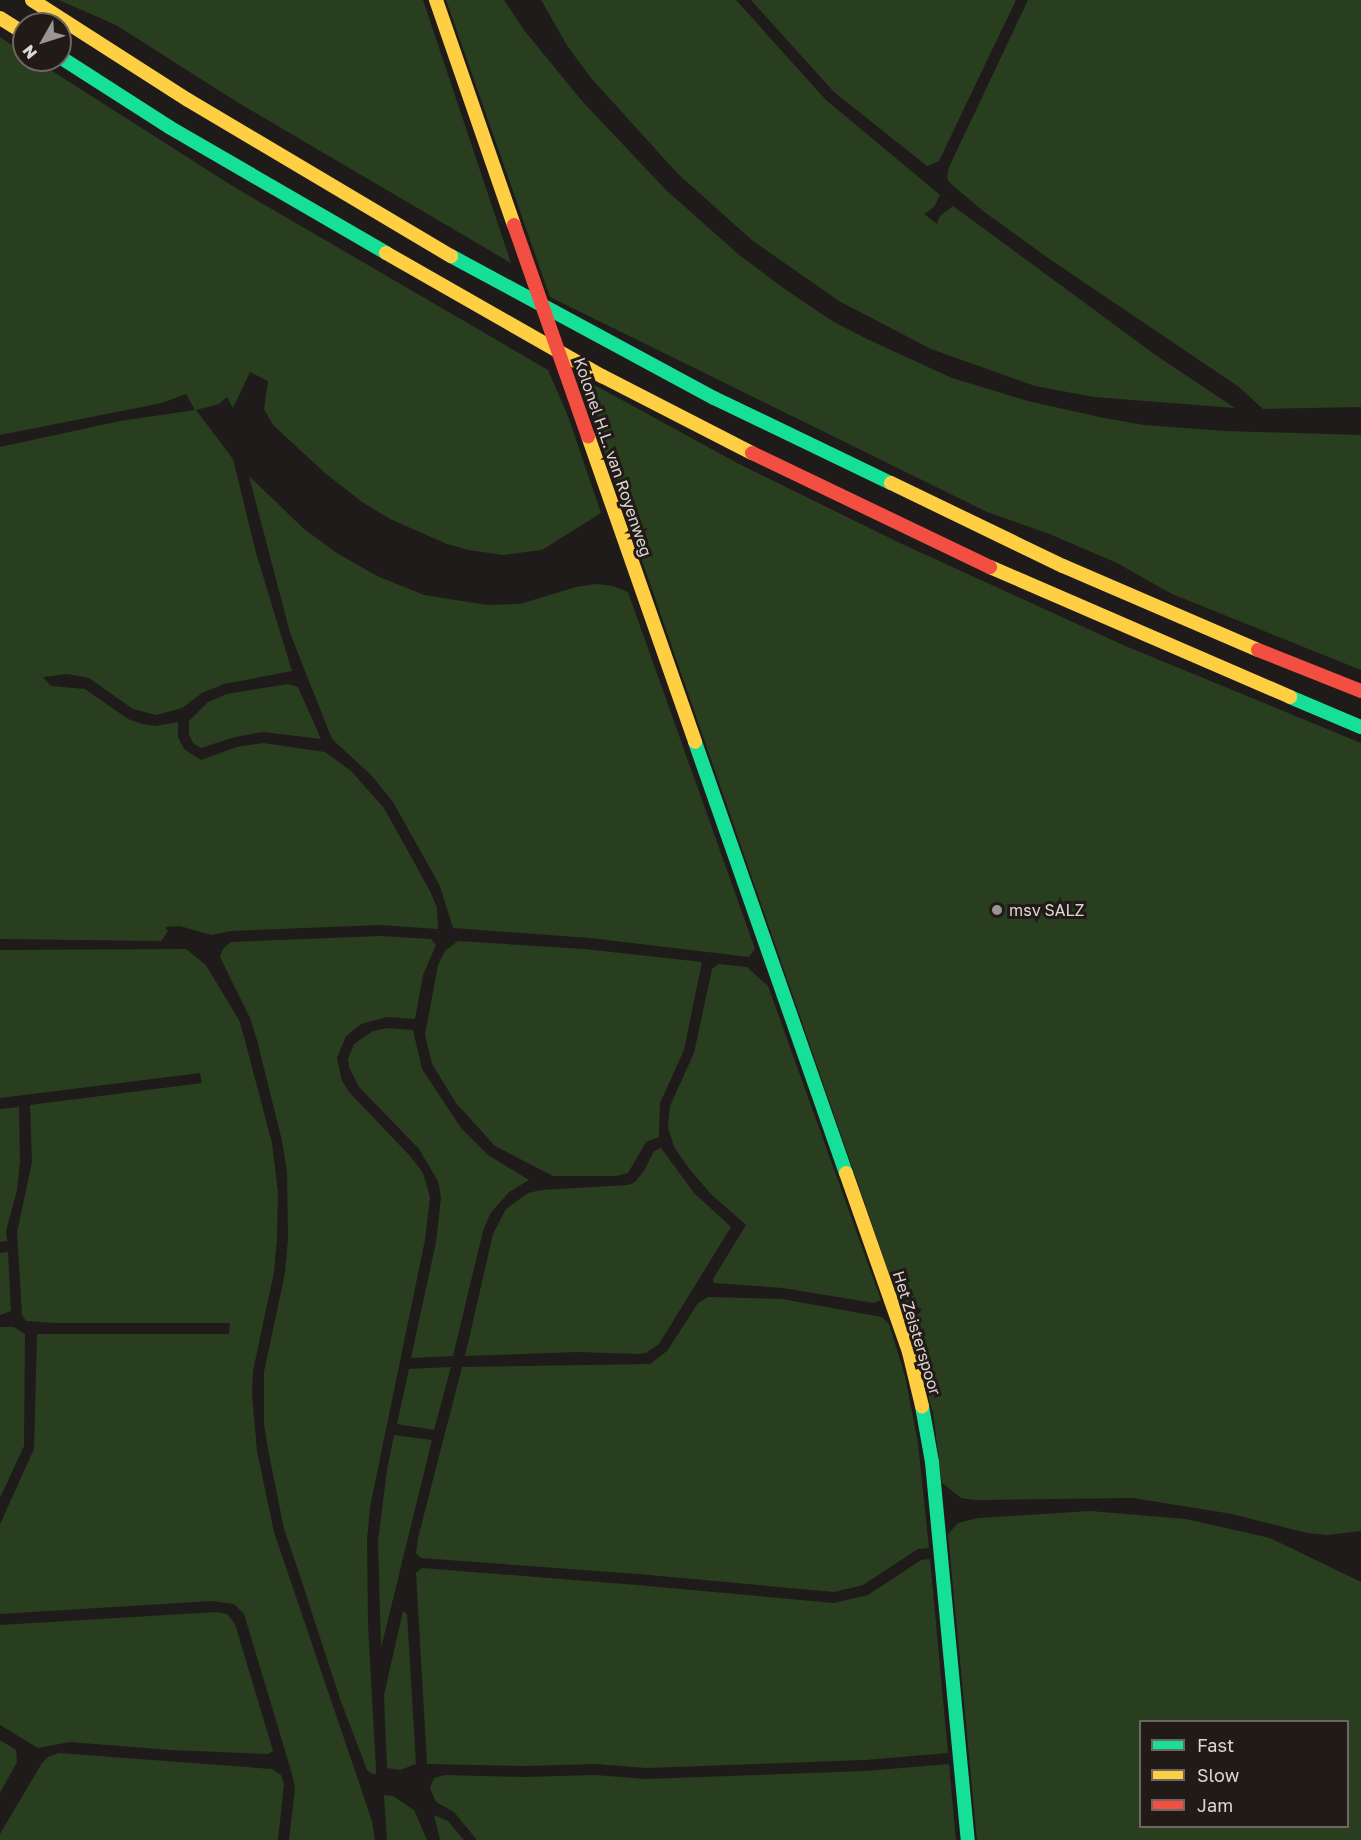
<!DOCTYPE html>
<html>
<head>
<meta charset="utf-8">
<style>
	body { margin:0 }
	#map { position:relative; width:1361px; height:1840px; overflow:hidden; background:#1f1b1a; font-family:"Golos Text",sans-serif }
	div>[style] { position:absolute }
	.green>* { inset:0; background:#293e1e }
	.fast>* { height:14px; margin:-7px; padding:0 7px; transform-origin:7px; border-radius:7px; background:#16e098 }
	.slow>* { height:14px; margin:-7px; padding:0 7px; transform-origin:7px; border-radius:7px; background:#ffcf43 }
	.jam>* { height:14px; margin:-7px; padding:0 7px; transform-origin:7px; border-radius:7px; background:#f24e42 }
	.jam-bridge>* { height:14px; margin:-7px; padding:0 7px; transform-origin:7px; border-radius:7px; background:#f24e42 }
	.dots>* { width:16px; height:16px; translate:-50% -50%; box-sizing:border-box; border:3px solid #221a17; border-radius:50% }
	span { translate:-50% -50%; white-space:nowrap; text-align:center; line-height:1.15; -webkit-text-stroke:6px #221a17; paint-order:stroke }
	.street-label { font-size:16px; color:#ddd7d5 }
	.poi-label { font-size:16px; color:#ddd7d5 }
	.left { translate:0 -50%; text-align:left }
	.legend { position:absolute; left:1139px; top:1720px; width:210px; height:108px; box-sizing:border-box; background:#221a17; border:2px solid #6d6663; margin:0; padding:8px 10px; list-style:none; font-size:18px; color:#ddd7d5 }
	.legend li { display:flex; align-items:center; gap:12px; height:30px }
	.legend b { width:30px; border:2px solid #6d6663 }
	.north { position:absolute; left:12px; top:12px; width:60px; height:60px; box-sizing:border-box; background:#221a17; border:2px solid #6d6663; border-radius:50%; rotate:231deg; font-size:16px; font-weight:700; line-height:24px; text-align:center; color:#ddd7d5 }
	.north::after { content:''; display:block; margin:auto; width:21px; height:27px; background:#9a9594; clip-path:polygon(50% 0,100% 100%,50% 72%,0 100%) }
</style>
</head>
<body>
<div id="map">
	<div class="green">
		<i style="clip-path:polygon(59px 0,423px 0,511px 263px,237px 102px,116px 25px)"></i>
		<i style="clip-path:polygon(446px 0,504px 0,524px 30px,582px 101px,666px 190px,738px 254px,782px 287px,832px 321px,867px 339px,952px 378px,1028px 401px,1104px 418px,1144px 425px,1225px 431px,1361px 435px,1361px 670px,1172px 594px,1117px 563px,1047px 533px,987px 512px,550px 297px)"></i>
		<i style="clip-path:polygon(541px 0,736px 0,826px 100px,940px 195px,934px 207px,924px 214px,937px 224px,940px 216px,953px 206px,1157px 356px,1235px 408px,1094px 397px,1035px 386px,931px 349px,839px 301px,753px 241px,678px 174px,591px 78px,568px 47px)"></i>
		<i style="clip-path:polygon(751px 0,1016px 0,939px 161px,927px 166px,834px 92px)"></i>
		<i style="clip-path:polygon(1028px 0,1361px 0,1361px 407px,1263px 409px,1239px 387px,1048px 258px,983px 211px,950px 183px,947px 178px,949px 167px)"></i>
		<i style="clip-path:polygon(0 37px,24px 53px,24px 60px,35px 60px,234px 187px,548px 370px,568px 416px,601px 513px,542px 550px,503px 555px,469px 550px,447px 544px,390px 519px,362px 502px,325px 473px,273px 425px,264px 409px,268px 381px,250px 372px,233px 408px,227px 397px,219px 404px,196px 410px,233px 459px,256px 553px,292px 671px,224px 684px,202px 693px,182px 708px,156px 715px,133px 709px,89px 678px,67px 674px,43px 677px,51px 686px,85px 689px,128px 719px,142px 724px,156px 726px,178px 722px,178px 737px,184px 749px,201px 760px,237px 747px,263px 743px,325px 752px,351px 771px,384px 808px,430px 891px,437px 908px,438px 929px,380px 925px,231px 931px,211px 935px,180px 926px,165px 927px,168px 931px,161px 941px,0 939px,0 447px,120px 421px,195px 410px,186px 394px,162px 403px,0 435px)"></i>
		<i style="clip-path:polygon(578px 376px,737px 463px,902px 544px,1123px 645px,1361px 743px,1361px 1531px,1327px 1535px,1307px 1533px,1232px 1514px,1133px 1498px,975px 1500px,961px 1498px,942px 1483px,933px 1413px,909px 1327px,922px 1309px,899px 1302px)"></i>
		<i style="clip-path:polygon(249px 476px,303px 528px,335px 552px,377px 576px,424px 595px,487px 605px,520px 604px,576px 587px,596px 584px,613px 586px,628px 592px,755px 949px,749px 957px,590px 938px,453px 928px,440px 886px,393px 802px,372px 776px,332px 739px,290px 633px)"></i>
		<i style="clip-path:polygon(288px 684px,298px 687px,321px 739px,263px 732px,235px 737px,201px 748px,193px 743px,189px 734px,189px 721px,208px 702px,227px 694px)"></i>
		<i style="clip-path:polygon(380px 936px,431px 939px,436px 945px,423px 975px,415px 1019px,387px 1017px,361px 1024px,346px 1036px,337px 1058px,342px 1081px,350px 1093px,410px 1156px,423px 1173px,430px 1197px,425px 1240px,370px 1507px,367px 1540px,368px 1624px,376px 1770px,376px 1774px,372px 1774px,367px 1770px,340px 1699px,300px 1576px,284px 1529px,268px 1449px,264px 1424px,264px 1372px,285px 1273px,288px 1239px,287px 1172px,282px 1141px,257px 1040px,250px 1018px,220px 957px,223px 949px,231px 942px)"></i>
		<i style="clip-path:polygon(458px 941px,584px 949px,702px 962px,684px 1050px,660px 1103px,659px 1137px,646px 1142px,628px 1173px,616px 1176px,553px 1176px,495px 1146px,456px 1103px,432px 1064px,425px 1035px,438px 965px,445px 951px)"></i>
		<i style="clip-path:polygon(186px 949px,206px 965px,240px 1022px,272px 1143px,278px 1193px,277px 1239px,274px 1272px,253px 1371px,252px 1394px,257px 1451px,274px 1532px,372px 1821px,375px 1840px,289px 1840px,295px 1788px,292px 1774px,244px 1614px,234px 1604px,211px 1601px,0 1614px,0 1524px,34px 1449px,37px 1334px,229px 1334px,230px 1323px,55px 1323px,26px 1321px,22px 1315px,17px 1232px,32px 1162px,30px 1105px,202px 1083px,200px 1073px,0 1098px,0 950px)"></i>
		<i style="clip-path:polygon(718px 964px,747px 967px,768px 986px,881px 1300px,874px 1303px,783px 1288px,714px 1283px,713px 1279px,746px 1225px,711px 1194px,690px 1170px,674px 1147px,668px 1127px,670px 1106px,694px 1053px,712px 969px)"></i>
		<i style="clip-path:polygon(388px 1028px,413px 1030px,422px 1069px,461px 1128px,488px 1155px,529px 1180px,509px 1192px,490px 1214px,483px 1231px,453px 1356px,411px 1358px,436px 1242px,441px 1197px,438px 1181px,419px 1149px,359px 1087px,349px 1067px,348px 1059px,354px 1044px,373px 1031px)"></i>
		<i style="clip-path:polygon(19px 1107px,20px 1161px,17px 1190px,6px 1231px,7px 1241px,0 1242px,0 1109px)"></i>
		<i style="clip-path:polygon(661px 1148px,694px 1193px,731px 1227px,659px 1344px,646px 1353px,638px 1354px,578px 1352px,465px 1356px,493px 1234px,506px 1209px,528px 1193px,541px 1190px,628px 1185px,635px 1182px,644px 1171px,654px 1151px)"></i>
		<i style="clip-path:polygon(8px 1252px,11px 1311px,0 1315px,0 1253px)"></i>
		<i style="clip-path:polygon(708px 1297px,782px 1299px,882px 1317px,889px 1324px,905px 1376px,918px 1443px,929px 1548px,918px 1549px,863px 1585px,834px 1592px,638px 1574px,421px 1558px,416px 1553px,418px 1538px,462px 1367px,650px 1364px,667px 1351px,698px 1303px)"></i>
		<i style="clip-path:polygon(0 1327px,14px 1327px,25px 1334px,24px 1446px,0 1498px)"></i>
		<i style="clip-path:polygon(451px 1367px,434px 1430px,397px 1424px,409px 1369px)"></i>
		<i style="clip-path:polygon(394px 1435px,432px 1440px,381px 1648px,378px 1541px,387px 1470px)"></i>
		<i style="clip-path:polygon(evenodd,1090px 1511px,1186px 1519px,1270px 1538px,1361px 1582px,1361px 1840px,977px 1840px,948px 1534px,958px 1523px,978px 1518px,1090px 1511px,1140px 1722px,1348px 1722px,1348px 1826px,1140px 1826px,1140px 1722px)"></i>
		<i style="clip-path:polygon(930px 1559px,948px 1753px,865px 1760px,646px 1768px,596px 1764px,524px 1766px,427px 1764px,416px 1573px,422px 1568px,637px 1585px,834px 1603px,868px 1595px,921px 1560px)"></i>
		<i style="clip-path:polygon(403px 1611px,407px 1614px,416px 1764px,400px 1770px,387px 1768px,384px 1695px)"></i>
		<i style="clip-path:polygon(217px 1612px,227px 1614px,235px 1624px,273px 1751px,268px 1754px,170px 1750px,70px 1742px,38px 1748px,0 1725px,0 1625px)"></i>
		<i style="clip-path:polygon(0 1740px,16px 1750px,17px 1762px,0 1793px)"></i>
		<i style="clip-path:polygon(59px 1753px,272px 1769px,281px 1775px,284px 1784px,278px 1840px,0 1840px,0 1834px,42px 1763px,48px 1757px)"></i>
		<i style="clip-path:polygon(949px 1764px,956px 1840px,477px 1840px,454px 1812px,436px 1802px,430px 1788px,434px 1778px,445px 1775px,524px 1777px,595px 1775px,646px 1779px,865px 1771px)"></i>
		<i style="clip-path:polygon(384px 1795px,393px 1796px,414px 1810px,427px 1840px,387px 1840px)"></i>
		<i style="clip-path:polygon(434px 1815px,448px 1821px,464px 1840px,440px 1840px)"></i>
	</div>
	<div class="fast">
		<i style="left:60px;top:57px;width:130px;rotate:32.7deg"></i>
		<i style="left:169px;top:127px;width:251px;rotate:30.1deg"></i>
		<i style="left:451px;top:256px;width:299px;rotate:28.4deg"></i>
		<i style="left:714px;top:398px;width:196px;rotate:25.7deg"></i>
		<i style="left:1290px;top:697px;width:77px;rotate:22.9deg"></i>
		<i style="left:695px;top:742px;width:457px;rotate:70.7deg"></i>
		<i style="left:922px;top:1406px;width:57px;rotate:79.9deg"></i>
		<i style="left:932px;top:1462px;width:380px;rotate:84.6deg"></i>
	</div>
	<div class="slow">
		<i style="left:32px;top:0;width:185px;rotate:32.7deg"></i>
		<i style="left:188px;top:100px;width:306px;rotate:30.7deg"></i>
		<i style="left:436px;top:0;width:238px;rotate:70.9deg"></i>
		<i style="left:0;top:18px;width:28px;rotate:32deg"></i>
		<i style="left:386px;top:253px;width:249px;rotate:29.7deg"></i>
		<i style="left:602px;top:376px;width:169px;rotate:27.2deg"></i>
		<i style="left:588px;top:436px;width:324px;rotate:70.7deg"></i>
		<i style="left:891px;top:483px;width:191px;rotate:25.8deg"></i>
		<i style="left:1063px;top:566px;width:212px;rotate:23.3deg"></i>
		<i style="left:990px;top:567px;width:327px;rotate:23.4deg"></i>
		<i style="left:846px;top:1173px;width:190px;rotate:70.6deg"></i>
		<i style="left:909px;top:1352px;width:56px;rotate:76.5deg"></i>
	</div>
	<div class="jam">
		<i style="left:752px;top:453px;width:264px;rotate:25.6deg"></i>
		<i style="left:1258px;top:650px;width:111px;rotate:21.7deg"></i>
	</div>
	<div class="jam-bridge">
		<i style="left:514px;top:225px;width:224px;rotate:70.7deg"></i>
	</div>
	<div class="dots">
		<i style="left:997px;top:910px;background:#9a9594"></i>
	</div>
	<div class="street-label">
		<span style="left:613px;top:457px;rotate:71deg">Kolonel H.L. van Royenweg</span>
		<span style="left:917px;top:1333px;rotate:73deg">Het Zeisterspoor</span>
	</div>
	<div class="poi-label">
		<span class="left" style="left:1009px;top:910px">msv SALZ</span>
	</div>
	<ul class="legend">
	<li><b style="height:8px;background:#16e098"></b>Fast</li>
	<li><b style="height:8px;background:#ffcf43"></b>Slow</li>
	<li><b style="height:8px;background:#f24e42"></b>Jam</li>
	</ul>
	<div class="north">N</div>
</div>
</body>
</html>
